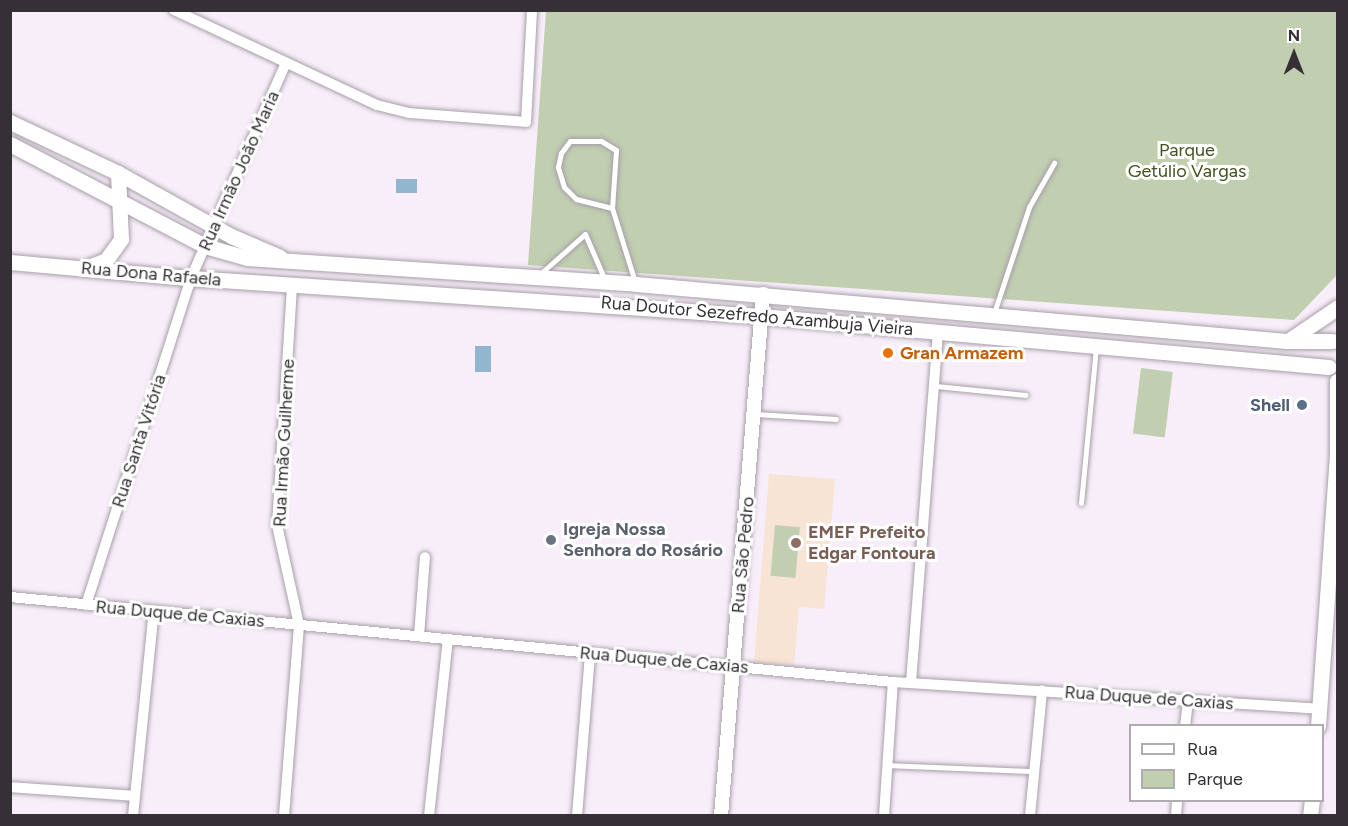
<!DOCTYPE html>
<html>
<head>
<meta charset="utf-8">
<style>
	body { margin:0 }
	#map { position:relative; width:1348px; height:826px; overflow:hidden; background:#f7eef9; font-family:Figtree,sans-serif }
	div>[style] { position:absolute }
	.education>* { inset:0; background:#f7e4d4 }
	.green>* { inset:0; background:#c1ceb0; transform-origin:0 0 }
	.water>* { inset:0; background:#91b6ce; transform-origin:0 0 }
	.roads { filter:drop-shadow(0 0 2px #a89fa9) drop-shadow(0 0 2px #a89fa9) }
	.service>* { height:5px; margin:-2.5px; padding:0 2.5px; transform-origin:2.5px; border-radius:2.5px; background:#fff }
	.minor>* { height:10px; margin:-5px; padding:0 5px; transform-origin:5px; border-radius:5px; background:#fff }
	.tertiary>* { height:14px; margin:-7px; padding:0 7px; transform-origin:7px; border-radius:7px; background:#fff }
	.secondary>* { height:15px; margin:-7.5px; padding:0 7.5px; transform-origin:7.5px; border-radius:7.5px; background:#fff }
	.dots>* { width:16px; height:16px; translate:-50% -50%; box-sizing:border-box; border:3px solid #fff; border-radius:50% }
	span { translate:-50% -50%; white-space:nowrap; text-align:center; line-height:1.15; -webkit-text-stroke:6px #fff; paint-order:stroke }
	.park-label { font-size:18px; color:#40531c }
	.street-label { font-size:18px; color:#343035 }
	.food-label { font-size:18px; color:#c56008; font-weight:700 }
	.left { translate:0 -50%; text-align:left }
	.service-label { font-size:18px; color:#4e5e75; font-weight:700 }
	.right { translate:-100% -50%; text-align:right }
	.worship-label { font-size:18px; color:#5b616d; font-weight:700 }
	.education-label { font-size:18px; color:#785e54; font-weight:700 }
	.frame { position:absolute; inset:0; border:12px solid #343035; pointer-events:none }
	.legend { position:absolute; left:1129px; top:724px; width:195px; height:78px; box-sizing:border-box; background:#fff; border:2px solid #aeacae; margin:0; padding:8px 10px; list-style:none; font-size:18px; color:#343035 }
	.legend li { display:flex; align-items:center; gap:12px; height:30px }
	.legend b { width:30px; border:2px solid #aeacae }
	.north { position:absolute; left:1264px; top:24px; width:60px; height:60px; -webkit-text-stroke:4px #fff; paint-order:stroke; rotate:0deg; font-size:16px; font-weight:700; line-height:24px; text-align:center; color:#343035 }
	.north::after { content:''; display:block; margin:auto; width:21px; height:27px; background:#343035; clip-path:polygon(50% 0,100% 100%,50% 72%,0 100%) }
</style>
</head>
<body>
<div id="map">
	<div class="education">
		<i style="clip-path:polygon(769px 474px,835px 479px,824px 609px,799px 607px,794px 665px,754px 662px)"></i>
	</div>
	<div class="green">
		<i style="clip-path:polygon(546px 11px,1337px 11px,1337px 275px,1294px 320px,528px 265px)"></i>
		<i style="left:1141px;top:368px;width:32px;height:66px;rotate:7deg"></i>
		<i style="left:775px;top:525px;width:25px;height:51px;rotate:5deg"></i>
	</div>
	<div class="water">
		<i style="left:396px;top:179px;width:21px;height:14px"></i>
		<i style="left:475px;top:346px;width:16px;height:26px"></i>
	</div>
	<div class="roads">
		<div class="service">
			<i style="left:612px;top:208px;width:37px;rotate:-166deg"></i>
			<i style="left:576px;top:199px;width:17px;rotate:-135deg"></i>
			<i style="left:564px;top:187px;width:21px;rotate:-107deg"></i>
			<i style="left:558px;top:167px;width:14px;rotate:-78deg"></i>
			<i style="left:561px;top:153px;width:15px;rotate:-53deg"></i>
			<i style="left:570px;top:141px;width:31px"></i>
			<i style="left:601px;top:141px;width:17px;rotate:31deg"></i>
			<i style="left:616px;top:150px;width:58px;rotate:93.9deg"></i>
			<i style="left:612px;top:208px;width:77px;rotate:72.7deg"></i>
			<i style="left:540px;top:274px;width:60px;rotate:-41.6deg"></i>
			<i style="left:585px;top:234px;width:48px;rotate:66.6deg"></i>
			<i style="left:994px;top:313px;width:112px;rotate:-71.7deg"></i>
			<i style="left:1029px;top:207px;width:51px;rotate:-60.4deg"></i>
			<i style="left:936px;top:386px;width:90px;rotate:5.7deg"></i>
			<i style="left:756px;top:414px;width:80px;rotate:3.6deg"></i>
			<i style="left:1081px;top:503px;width:156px;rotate:-84.5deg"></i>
			<i style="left:888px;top:765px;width:145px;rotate:2.4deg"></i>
		</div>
		<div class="minor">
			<i style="left:174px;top:10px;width:224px;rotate:25.1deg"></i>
			<i style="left:377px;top:105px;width:33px;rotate:14deg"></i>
			<i style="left:409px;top:113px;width:117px;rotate:4.4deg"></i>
			<i style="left:526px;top:122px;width:112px;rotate:-86.9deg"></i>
			<i style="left:10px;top:597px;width:887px;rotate:5.5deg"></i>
			<i style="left:893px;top:682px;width:427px;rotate:3.6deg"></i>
			<i style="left:86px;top:605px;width:343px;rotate:-72.2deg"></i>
			<i style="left:191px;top:278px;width:235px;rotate:-66.2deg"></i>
			<i style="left:419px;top:636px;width:79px;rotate:-85.7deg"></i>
			<i style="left:911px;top:683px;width:353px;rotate:-85.6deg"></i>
			<i style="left:1185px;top:726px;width:26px;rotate:-83deg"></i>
			<i style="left:10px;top:787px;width:125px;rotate:4.1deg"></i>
			<i style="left:133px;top:816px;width:206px;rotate:-84.2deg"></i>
			<i style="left:284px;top:816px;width:192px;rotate:-85.5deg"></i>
			<i style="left:299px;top:625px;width:102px;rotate:-102.4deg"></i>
			<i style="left:277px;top:525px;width:241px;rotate:-86.4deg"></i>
			<i style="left:429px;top:816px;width:178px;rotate:-83.9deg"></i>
			<i style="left:577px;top:816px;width:164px;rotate:-85.4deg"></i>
			<i style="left:884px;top:816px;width:134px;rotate:-86.2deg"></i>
			<i style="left:1030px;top:816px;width:126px;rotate:-84.5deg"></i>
			<i style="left:1176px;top:816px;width:16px;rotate:-86deg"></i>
		</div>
		<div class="tertiary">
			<i style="left:721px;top:816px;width:524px;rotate:-85.4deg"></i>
		</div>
		<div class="secondary">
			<i style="left:10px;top:122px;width:119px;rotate:25.3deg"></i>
			<i style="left:118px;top:173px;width:129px;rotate:29.1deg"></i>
			<i style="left:231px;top:236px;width:53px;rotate:23.2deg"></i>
			<i style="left:10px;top:144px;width:220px;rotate:27.6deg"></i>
			<i style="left:205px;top:246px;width:44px;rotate:15.9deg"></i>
			<i style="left:247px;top:258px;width:390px;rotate:3.8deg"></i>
			<i style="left:636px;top:284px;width:653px;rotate:5deg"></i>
			<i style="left:1287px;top:341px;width:45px"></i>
			<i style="left:10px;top:262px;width:182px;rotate:5.1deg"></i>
			<i style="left:191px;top:278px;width:571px;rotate:3.81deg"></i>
			<i style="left:761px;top:316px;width:570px;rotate:5.13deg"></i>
			<i style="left:88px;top:267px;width:19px;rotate:-21deg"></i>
			<i style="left:106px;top:260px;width:26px;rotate:-54deg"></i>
			<i style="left:121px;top:239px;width:66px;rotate:-92.6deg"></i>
			<i style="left:1288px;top:341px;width:60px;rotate:-34.2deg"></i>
			<i style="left:1318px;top:726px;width:271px;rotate:-86deg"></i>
			<i style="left:1337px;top:456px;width:75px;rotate:-90deg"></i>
			<i style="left:1310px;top:816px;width:16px;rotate:-83deg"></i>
		</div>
	</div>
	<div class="dots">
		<i style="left:888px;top:353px;background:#e8710a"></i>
		<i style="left:1302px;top:405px;background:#5c6f8a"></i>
		<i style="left:551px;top:540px;background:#6b7280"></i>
		<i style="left:796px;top:543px;background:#8d6e63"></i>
	</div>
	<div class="park-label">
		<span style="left:1187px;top:161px">Parque<br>Getúlio Vargas</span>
	</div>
	<div class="street-label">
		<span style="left:239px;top:171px;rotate:-66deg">Rua Irmão João Maria</span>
		<span style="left:151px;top:274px;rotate:5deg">Rua Dona Rafaela</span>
		<span style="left:757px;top:316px;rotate:5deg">Rua Doutor Sezefredo Azambuja Vieira</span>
		<span style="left:139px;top:441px;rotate:-72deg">Rua Santa Vitória</span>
		<span style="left:284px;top:443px;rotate:-87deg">Rua Irmão Guilherme</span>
		<span style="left:743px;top:555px;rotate:-85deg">Rua São Pedro</span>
		<span style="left:180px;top:614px;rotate:5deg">Rua Duque de Caxias</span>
		<span style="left:664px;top:660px;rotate:5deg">Rua Duque de Caxias</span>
		<span style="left:1149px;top:698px;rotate:4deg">Rua Duque de Caxias</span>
	</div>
	<div class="food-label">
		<span class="left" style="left:900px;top:353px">Gran Armazem</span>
	</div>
	<div class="service-label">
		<span class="right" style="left:1290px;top:405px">Shell</span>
	</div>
	<div class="worship-label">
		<span class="left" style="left:563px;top:540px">Igreja Nossa<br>Senhora do Rosário</span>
	</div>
	<div class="education-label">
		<span class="left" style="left:808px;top:543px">EMEF Prefeito<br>Edgar Fontoura</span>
	</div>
	<div class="frame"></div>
	<ul class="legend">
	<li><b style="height:8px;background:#fff"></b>Rua</li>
	<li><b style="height:16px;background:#c1ceb0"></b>Parque</li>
	</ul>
	<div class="north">N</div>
</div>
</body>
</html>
